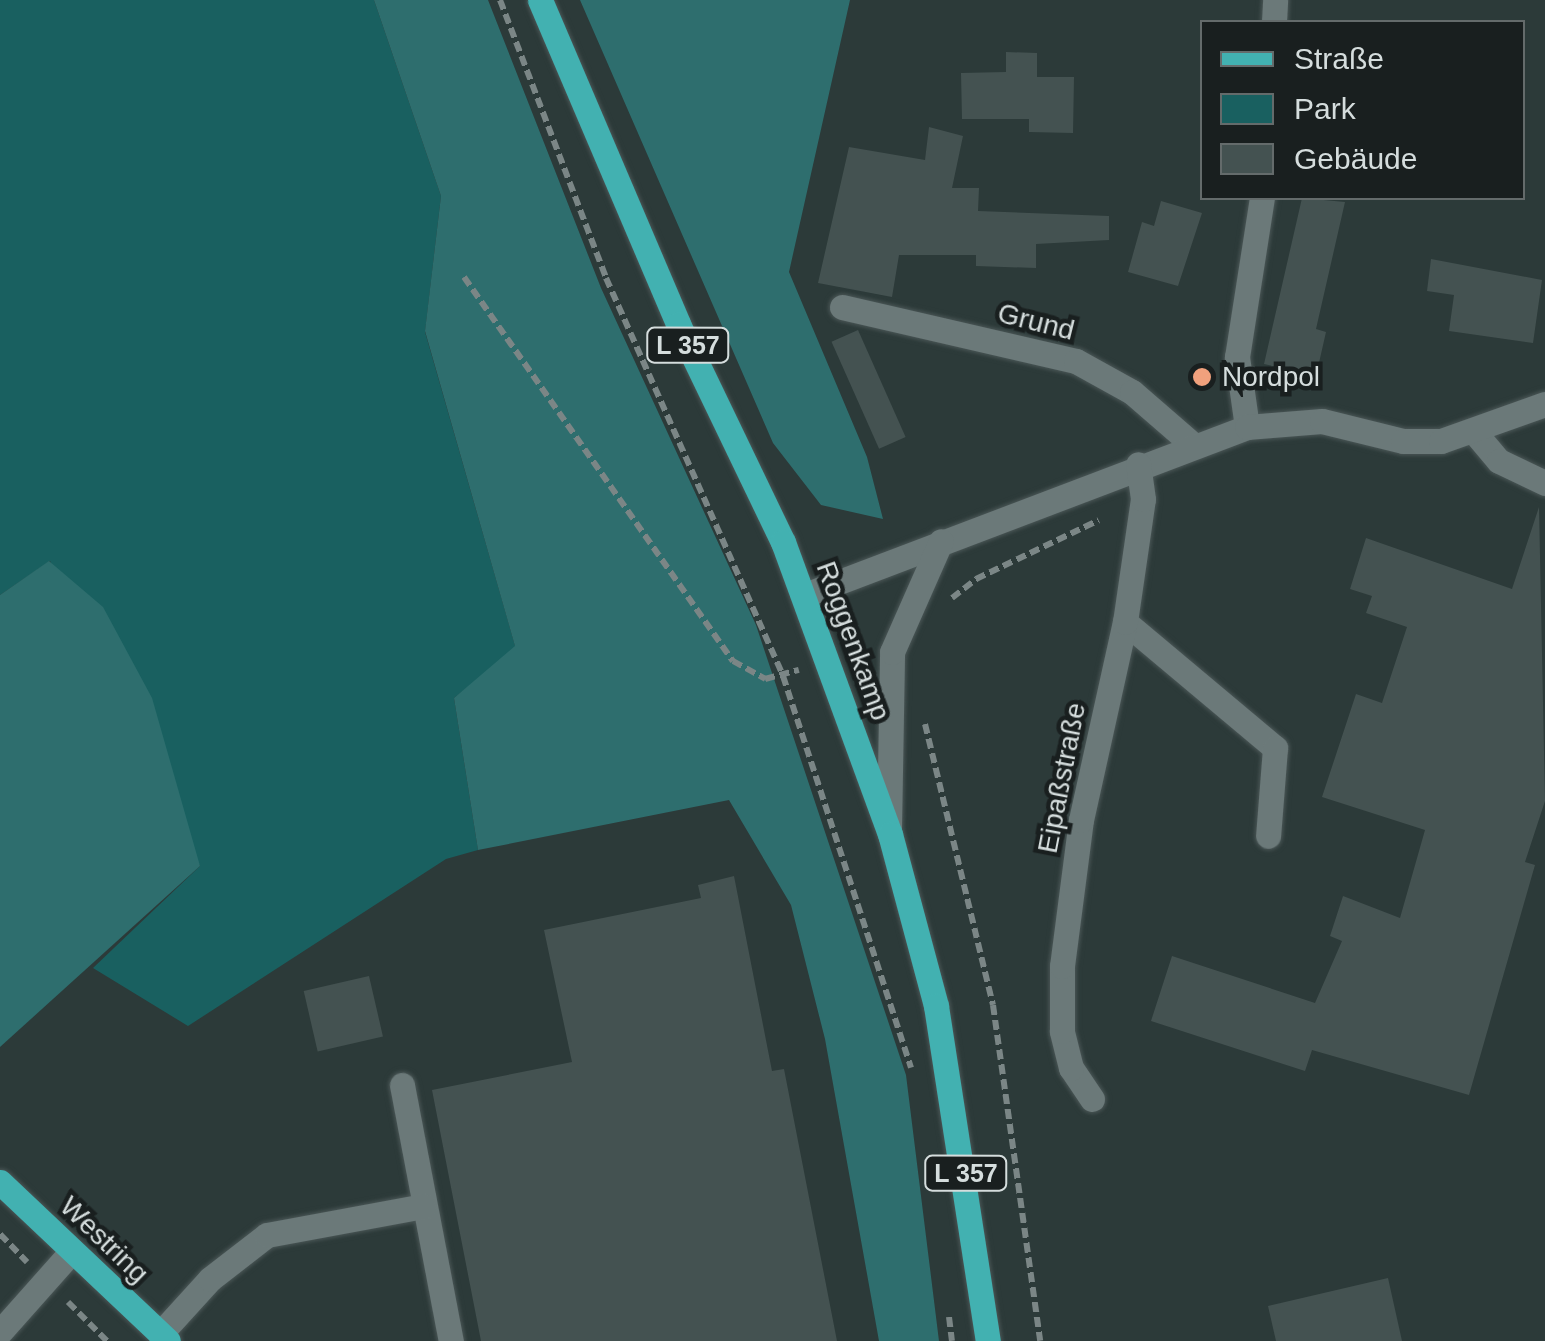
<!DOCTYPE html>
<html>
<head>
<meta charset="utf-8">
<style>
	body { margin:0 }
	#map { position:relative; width:1545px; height:1341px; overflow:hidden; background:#2c3a39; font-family:Arial,sans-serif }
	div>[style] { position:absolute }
	.green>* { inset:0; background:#196060 }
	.forest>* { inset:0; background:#2e6e6e }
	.building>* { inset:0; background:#445251; transform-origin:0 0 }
	.path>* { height:6px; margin-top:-3px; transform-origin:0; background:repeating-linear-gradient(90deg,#7b8686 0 10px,transparent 0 15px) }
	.roads { filter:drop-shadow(0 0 2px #4a5656) drop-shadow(0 0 2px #4a5656) }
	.minor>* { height:25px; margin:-12.5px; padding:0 12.5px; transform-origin:12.5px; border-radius:12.5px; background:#6b7979 }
	.major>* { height:25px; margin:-12.5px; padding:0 12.5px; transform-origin:12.5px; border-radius:12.5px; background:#42b1b1 }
	.dots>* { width:28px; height:28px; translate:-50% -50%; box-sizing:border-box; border:5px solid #191f1f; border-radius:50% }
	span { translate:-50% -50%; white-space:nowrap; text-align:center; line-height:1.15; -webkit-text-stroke:9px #191f1f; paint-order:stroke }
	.shield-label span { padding:2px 8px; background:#191f1f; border:2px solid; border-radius:8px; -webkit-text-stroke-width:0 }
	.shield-label { font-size:25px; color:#d5dddd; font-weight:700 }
	.street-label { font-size:28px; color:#d5dddd }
	.poi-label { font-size:28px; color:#d5dddd }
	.left { translate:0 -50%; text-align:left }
	.legend { position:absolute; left:1200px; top:20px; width:325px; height:180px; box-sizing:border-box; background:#191f1f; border:2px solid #646b6b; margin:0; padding:12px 18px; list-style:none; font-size:30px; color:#d5dddd }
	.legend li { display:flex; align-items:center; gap:20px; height:50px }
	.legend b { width:50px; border:2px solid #646b6b }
</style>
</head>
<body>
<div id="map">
	<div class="green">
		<i style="clip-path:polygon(0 0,374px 0,441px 196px,425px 332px,516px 649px,454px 698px,478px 850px,446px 859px,188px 1026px,93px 968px,200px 866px,50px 561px,0 595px)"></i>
	</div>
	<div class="forest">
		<i style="clip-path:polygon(374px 0,488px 0,601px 288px,756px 625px,906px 1075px,939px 1341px,879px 1341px,825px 1039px,791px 905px,729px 800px,478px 850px,454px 698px,515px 646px,425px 331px,441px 196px)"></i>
		<i style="clip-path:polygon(580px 0,850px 0,789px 272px,867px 457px,883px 519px,821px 505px,773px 443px)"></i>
		<i style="clip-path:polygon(49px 561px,103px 607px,152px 698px,200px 866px,0 1047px,0 595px)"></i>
	</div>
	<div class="building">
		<i style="clip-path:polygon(1006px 52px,1037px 53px,1037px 77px,1074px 77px,1073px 133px,1029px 132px,1029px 119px,962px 119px,961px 73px,1006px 72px)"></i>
		<i style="clip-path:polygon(929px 127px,963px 136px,952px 188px,979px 188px,978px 211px,1109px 216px,1109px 240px,1036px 244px,1036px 268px,976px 266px,976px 255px,899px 255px,892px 297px,818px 283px,849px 147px,925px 160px)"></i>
		<i style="clip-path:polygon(1302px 198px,1345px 202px,1316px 329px,1326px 332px,1316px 376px,1264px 364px)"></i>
		<i style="clip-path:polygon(1161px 201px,1202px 213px,1178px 286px,1128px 272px,1142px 222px,1154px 226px)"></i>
		<i style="clip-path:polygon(1431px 259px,1542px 280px,1533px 343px,1449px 331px,1454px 295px,1427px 291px)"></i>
		<i style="left:858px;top:330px;width:117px;height:29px;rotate:66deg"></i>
		<i style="clip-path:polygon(1539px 507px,1545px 801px,1525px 862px,1535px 865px,1469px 1095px,1312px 1050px,1305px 1071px,1151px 1021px,1172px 956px,1315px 1003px,1342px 941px,1330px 936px,1343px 896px,1400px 918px,1425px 830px,1322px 797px,1356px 694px,1382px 703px,1407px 627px,1366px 613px,1372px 596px,1350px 589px,1366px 538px,1512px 589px)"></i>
		<i style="clip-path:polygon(734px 876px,772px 1071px,784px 1069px,837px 1341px,481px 1341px,432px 1090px,572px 1062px,544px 930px,701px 898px,698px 885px)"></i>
		<i style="left:369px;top:976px;width:62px;height:67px;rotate:77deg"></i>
		<i style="clip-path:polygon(1388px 1278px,1402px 1341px,1276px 1341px,1268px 1306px)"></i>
	</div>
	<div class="path">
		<i style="left:500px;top:0;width:298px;rotate:69.1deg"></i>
		<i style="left:606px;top:278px;width:436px;rotate:66deg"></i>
		<i style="left:783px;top:676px;width:412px;rotate:71.9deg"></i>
		<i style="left:464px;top:277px;width:469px;rotate:55deg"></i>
		<i style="left:733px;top:661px;width:37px;rotate:29deg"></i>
		<i style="left:765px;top:679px;width:35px;rotate:-15deg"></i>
		<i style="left:952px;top:598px;width:31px;rotate:-38deg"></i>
		<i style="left:976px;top:579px;width:136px;rotate:-25.6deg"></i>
		<i style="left:925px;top:724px;width:289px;rotate:76.4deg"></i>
		<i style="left:993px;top:1005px;width:339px;rotate:82deg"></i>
		<i style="left:0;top:1234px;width:39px;rotate:46deg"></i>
		<i style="left:68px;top:1302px;width:55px;rotate:45deg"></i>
		<i style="left:949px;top:1317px;width:24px;rotate:83deg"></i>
	</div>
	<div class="roads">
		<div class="minor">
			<i style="left:1274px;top:22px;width:22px;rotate:-87deg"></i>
			<i style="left:842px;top:307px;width:240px;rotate:13deg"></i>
			<i style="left:1076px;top:361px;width:64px;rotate:29deg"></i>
			<i style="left:1132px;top:392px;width:79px;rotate:40.9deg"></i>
			<i style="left:1247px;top:427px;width:71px;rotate:-98.1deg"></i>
			<i style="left:1237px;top:357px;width:161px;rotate:-81.1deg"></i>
			<i style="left:1476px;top:434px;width:35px;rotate:50deg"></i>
			<i style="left:1499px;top:461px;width:51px;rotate:25.6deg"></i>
			<i style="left:805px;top:595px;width:473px;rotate:-20.8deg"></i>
			<i style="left:1247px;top:427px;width:75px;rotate:-4.6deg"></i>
			<i style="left:1322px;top:421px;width:83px;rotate:13.9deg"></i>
			<i style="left:1403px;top:441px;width:38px"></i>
			<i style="left:1441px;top:441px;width:110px;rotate:-19.6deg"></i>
			<i style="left:1125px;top:622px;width:196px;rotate:40deg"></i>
			<i style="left:1275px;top:748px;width:88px;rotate:94.5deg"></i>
			<i style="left:889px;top:829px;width:177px;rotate:-89deg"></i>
			<i style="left:892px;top:652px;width:121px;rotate:-66.2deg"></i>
			<i style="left:402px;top:1085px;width:261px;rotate:79.2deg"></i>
			<i style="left:1092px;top:1099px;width:37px;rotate:-124deg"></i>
			<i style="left:1071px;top:1068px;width:38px;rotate:-104deg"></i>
			<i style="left:1062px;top:1031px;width:65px;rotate:-90deg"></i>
			<i style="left:1062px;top:966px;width:147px;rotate:-82.6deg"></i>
			<i style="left:1081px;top:820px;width:203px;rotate:-77.5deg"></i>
			<i style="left:1125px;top:622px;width:124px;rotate:-81.7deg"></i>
			<i style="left:1143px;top:499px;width:35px;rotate:-98deg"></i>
			<i style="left:0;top:1332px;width:108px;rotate:-48.4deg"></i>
			<i style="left:160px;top:1334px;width:74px;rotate:-47.7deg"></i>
			<i style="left:210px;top:1279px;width:72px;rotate:-37.7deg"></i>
			<i style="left:267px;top:1235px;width:159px;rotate:-10.5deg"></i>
		</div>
		<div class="major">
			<i style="left:540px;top:0;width:352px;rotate:66.9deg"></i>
			<i style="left:678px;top:324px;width:242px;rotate:64.3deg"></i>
			<i style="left:783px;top:542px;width:311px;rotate:69.9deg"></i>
			<i style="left:890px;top:834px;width:178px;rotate:75deg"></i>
			<i style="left:936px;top:1006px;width:339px;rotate:81.2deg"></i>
			<i style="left:0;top:1182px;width:231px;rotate:43.4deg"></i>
		</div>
	</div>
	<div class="dots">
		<i style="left:1202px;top:377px;background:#f1a17d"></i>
	</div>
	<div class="shield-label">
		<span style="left:688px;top:345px">L 357</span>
		<span style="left:966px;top:1173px">L 357</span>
	</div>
	<div class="street-label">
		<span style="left:1036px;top:322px;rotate:14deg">Grund</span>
		<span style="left:853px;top:641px;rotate:70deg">Roggenkamp</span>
		<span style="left:1062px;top:778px;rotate:-79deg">Eipaßstraße</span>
		<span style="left:104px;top:1240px;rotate:44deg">Westring</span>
	</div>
	<div class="poi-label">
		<span class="left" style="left:1222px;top:377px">Nordpol</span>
	</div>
	<ul class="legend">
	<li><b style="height:12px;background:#42b1b1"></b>Straße</li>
	<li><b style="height:28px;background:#196060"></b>Park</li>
	<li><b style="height:28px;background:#445251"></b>Gebäude</li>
	</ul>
</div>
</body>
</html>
